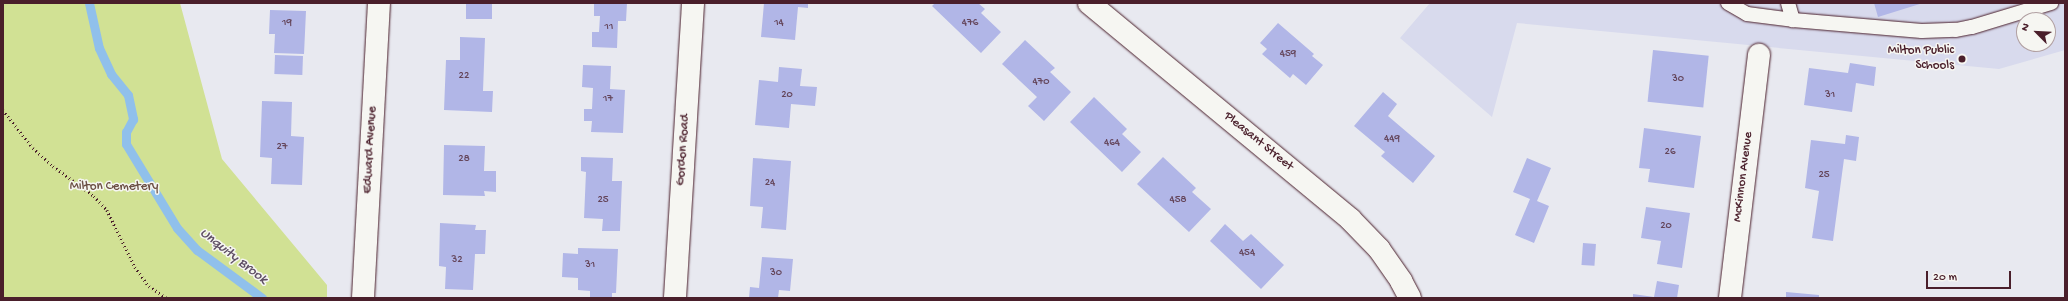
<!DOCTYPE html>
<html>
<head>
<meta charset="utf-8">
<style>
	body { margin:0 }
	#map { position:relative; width:2068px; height:301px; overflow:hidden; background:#e8e9f0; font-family:"Gochi Hand",sans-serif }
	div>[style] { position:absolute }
	.built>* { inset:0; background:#d8daed }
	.green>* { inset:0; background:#d1e194 }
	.stream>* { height:9px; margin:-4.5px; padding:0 4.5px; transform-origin:4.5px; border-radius:4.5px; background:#90c0eb }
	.building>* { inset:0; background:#b1b6e7; transform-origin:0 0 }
	.path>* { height:2.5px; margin-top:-1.25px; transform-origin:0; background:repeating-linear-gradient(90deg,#4a1f2b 0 1px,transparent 0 4px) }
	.roads { filter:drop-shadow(0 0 1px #4a1f2b) drop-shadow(0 0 1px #4a1f2b) }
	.service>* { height:14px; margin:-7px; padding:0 7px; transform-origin:7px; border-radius:7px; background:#f6f6f2 }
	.minor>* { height:22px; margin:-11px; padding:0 11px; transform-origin:11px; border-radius:11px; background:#f6f6f2 }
	.tertiary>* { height:22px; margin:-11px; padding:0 11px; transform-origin:11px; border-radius:11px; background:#f6f6f2 }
	.dots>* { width:11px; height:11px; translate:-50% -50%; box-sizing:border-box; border:2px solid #f6f6f2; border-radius:50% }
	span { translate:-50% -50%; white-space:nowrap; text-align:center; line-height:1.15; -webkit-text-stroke:3px #f6f6f2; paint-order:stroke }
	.number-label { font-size:11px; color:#64455a }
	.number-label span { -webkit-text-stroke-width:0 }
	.poi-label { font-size:13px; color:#4a1f2b }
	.right { translate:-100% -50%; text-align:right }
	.street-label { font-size:13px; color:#4a1f2b }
	.park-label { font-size:13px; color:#6c5045 }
	.water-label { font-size:14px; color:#5f4f65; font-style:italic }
	.frame { position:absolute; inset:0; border:4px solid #4a1f2b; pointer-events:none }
	.north { position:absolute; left:2016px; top:12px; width:40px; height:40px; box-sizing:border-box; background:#f6f6f2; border:1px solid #b1a0a2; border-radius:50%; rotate:294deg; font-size:11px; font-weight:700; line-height:16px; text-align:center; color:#4a1f2b }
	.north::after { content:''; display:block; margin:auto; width:14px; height:18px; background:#4a1f2b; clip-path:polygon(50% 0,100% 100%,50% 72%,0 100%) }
	.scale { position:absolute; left:1926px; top:271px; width:85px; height:18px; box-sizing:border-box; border:2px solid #4a1f2b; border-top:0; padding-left:5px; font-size:12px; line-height:14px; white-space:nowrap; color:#4a1f2b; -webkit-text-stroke:3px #f6f6f2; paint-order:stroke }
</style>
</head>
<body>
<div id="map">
	<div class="built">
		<i style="clip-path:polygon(evenodd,1430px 3px,2065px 3px,2065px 50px,1999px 69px,1517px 23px,1492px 117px,1400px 38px,1430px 3px,2024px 20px,2048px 20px,2048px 44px,2024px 44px,2024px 20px)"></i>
	</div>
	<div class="green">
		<i style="clip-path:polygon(3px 3px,180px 3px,222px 159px,327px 285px,327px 298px,3px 298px)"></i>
	</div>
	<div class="stream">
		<i style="left:89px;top:3px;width:46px;rotate:77.5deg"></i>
		<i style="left:99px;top:48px;width:29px;rotate:65deg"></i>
		<i style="left:111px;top:74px;width:27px;rotate:51deg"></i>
		<i style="left:128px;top:95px;width:25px;rotate:78deg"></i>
		<i style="left:133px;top:119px;width:15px;rotate:118deg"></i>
		<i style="left:126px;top:132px;width:12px;rotate:90deg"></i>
		<i style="left:126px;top:144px;width:98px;rotate:58.7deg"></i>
		<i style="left:177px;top:228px;width:30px;rotate:48deg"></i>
		<i style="left:197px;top:250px;width:81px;rotate:36.4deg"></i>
	</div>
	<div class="building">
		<i style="left:466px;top:3px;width:26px;height:16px"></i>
		<i style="clip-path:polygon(594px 3px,627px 3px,626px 21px,618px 21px,617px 48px,592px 47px,592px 32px,599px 32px,600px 16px,594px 16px)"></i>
		<i style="clip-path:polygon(764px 3px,808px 3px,808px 8px,798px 7px,795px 40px,761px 37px)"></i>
		<i style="clip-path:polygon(935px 3px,978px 3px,985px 9px,981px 13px,1001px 32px,981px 53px,932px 6px)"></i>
		<i style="clip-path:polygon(1874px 3px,1923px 3px,1878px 17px)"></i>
		<i style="clip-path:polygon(270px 10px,306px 11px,304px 54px,274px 53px,275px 34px,269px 34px)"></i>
		<i style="clip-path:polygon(1278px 23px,1314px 54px,1312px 56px,1323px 65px,1306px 85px,1293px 74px,1290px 78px,1262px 54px,1267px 49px,1260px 43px)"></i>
		<i style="clip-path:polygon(460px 37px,485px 38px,483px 91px,493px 91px,492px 112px,444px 110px,446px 60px,460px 60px)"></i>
		<i style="clip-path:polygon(1025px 40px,1055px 68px,1050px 72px,1071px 92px,1044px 121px,1028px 106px,1037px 97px,1002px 64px)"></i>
		<i style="left:1653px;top:50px;width:56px;height:52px;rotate:6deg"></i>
		<i style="left:275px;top:55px;width:28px;height:19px;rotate:2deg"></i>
		<i style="clip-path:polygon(1850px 63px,1876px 67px,1874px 86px,1856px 83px,1852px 112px,1804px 105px,1809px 68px,1848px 73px)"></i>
		<i style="clip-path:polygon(583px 65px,611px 66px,610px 89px,625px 90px,623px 133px,591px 132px,592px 121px,584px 121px,584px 109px,592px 109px,593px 88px,582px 87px)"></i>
		<i style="clip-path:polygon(779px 67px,802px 69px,800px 86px,817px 87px,815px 106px,791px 104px,789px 128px,755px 125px,759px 80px,778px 82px)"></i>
		<i style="clip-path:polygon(1383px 92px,1397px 104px,1388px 116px,1435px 156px,1413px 183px,1381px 156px,1385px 152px,1354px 126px)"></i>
		<i style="clip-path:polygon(1094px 97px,1127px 129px,1122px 134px,1141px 152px,1122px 172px,1070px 122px)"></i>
		<i style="clip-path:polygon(262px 101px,292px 102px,291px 136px,304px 137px,302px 185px,271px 184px,272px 158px,260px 157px)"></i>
		<i style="clip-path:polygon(1644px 128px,1701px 136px,1694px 188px,1648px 182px,1650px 169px,1639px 168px)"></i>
		<i style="clip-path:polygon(1846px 135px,1859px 137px,1856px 161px,1844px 159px,1833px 241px,1812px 238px,1819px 191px,1805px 188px,1811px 140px,1845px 144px)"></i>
		<i style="clip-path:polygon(444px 145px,485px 146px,484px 171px,496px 171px,496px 192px,484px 191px,485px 196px,443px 195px)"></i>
		<i style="clip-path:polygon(581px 157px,613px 158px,612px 181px,622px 181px,620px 231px,602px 231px,603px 219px,584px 218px,586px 172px,581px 171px)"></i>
		<i style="clip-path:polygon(1163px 157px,1196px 188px,1192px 192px,1211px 209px,1189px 232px,1137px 184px)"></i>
		<i style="clip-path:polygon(753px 158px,791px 161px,786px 230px,761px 228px,763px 207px,750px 206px)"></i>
		<i style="clip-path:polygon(1527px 158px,1551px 168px,1537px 201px,1549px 206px,1534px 243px,1515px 235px,1530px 199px,1513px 192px)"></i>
		<i style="clip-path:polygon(1646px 207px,1690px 213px,1682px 268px,1657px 264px,1661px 241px,1641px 238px)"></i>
		<i style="clip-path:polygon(440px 223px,476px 225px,475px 230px,486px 230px,485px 254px,475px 254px,473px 290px,445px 289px,446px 267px,439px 266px)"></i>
		<i style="clip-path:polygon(1225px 224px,1243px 241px,1251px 234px,1284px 265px,1261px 289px,1210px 241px)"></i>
		<i style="left:1583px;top:243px;width:13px;height:22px;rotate:4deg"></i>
		<i style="clip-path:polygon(578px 248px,618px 249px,616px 293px,612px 293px,612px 298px,590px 298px,590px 291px,578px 290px,578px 278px,562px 277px,563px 253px,578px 254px)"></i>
		<i style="clip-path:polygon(762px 257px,793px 259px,790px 291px,779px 290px,778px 298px,749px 298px,750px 287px,759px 288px)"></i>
		<i style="clip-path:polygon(1657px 281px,1679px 285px,1677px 298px,1633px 298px,1633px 294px,1654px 297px)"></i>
		<i style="clip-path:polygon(1786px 292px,1819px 295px,1819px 298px,1786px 298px)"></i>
	</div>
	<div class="path">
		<i style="left:3px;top:110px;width:48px;rotate:51.7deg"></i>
		<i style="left:33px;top:148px;width:27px;rotate:42deg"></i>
		<i style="left:53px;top:166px;width:51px;rotate:36.2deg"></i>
		<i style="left:94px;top:196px;width:19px;rotate:47deg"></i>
		<i style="left:107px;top:210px;width:64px;rotate:63.8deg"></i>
		<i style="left:135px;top:267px;width:24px;rotate:54deg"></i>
		<i style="left:149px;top:286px;width:22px;rotate:34deg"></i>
	</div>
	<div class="roads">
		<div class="service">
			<i style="left:1728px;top:3px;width:22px;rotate:30deg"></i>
			<i style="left:1747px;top:14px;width:46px;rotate:7.4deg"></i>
			<i style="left:1788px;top:3px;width:18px;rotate:74deg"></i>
			<i style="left:1793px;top:20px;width:129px;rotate:4.9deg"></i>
			<i style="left:1922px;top:31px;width:34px;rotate:-2deg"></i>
			<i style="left:1956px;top:30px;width:16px;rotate:-11deg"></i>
			<i style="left:1972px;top:27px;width:83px;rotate:-16.9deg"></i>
		</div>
		<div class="minor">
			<i style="left:363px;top:298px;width:295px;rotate:-86.9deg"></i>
			<i style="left:675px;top:298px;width:296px;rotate:-86.5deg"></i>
			<i style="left:1730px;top:298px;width:245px;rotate:-83.2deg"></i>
		</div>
		<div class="tertiary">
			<i style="left:1089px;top:3px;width:339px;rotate:39.6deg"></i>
			<i style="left:1350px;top:219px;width:42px;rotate:46deg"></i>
			<i style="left:1379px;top:249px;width:39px;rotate:55deg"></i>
			<i style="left:1401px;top:281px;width:19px;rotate:62deg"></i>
		</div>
	</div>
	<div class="dots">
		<i style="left:1962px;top:59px;background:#4a1f2b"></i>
	</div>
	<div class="number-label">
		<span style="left:287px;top:23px">19</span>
		<span style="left:779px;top:23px">14</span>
		<span style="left:970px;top:23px">476</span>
		<span style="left:609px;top:27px">11</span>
		<span style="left:1288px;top:54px">459</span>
		<span style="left:464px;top:76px">22</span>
		<span style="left:1678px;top:79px">30</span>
		<span style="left:1041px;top:82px">470</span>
		<span style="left:787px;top:95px">20</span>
		<span style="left:1830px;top:95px">31</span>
		<span style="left:608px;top:99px">17</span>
		<span style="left:1392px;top:139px">449</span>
		<span style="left:1112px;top:143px">464</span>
		<span style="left:282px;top:147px">27</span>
		<span style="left:1670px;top:152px">26</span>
		<span style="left:464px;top:159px">28</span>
		<span style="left:1824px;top:175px">25</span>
		<span style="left:770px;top:183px">24</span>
		<span style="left:603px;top:200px">25</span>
		<span style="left:1178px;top:200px">458</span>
		<span style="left:1666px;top:226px">20</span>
		<span style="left:1247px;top:253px">454</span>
		<span style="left:457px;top:260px">32</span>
		<span style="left:590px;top:265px">31</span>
		<span style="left:776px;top:273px">30</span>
	</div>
	<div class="poi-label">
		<span class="right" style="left:1954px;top:59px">Milton Public<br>Schools</span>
	</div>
	<div class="street-label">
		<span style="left:1258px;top:142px;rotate:39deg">Pleasant Street</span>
		<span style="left:371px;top:150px;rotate:-87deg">Edward Avenue</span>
		<span style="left:684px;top:150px;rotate:-86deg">Gordon Road</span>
		<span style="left:1744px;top:177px;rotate:-83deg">McKinnon Avenue</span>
	</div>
	<div class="park-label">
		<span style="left:114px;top:187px">Milton Cemetery</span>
	</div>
	<div class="water-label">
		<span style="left:233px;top:257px;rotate:38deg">Unquity Brook</span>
	</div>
	<div class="frame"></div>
	<div class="north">N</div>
	<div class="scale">20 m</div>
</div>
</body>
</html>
